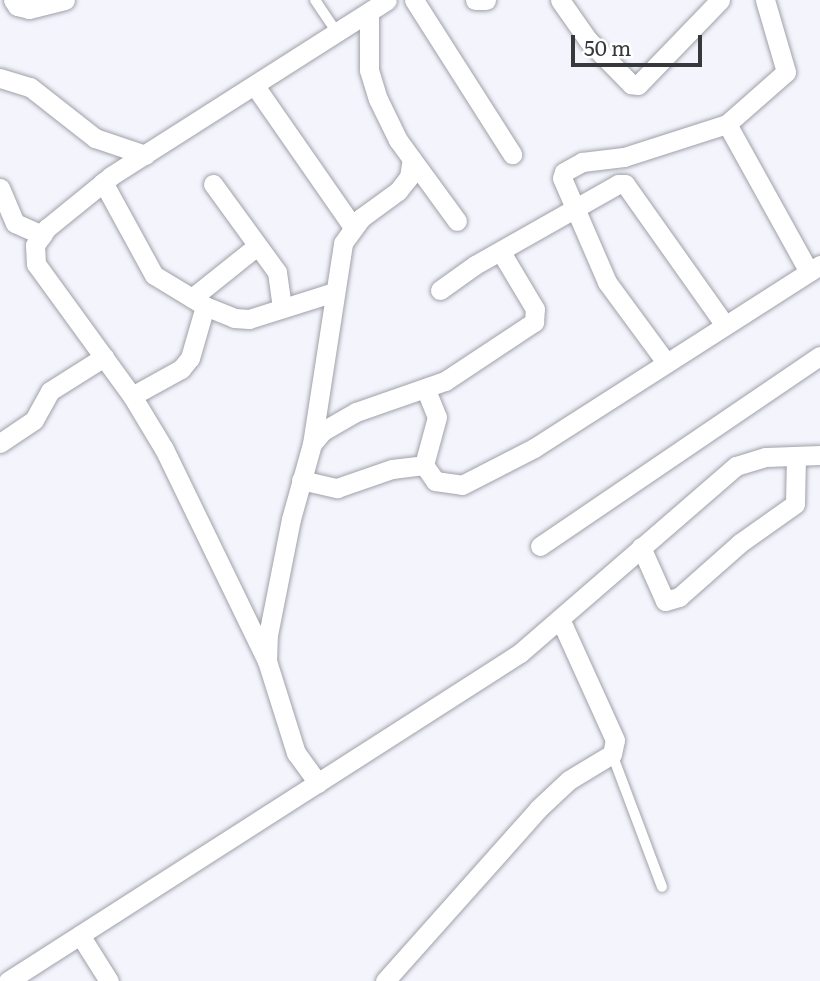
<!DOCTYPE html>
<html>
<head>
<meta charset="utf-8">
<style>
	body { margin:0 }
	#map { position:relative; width:820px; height:981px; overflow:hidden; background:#f4f4fd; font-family:Literata,serif }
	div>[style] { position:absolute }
	.roads { filter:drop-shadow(0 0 2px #9fa0a8) drop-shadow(0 0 2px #9fa0a8) }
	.service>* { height:10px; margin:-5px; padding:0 5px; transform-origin:5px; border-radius:5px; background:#fff }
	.minor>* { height:19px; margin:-9.5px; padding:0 9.5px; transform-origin:9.5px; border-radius:9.5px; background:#fff }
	span { translate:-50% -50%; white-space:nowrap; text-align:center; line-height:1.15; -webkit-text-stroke:7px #fff; paint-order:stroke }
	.scale { position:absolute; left:571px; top:35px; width:131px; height:32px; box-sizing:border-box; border:4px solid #37383b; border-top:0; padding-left:9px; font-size:21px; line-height:24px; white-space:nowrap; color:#37383b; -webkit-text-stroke:5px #fff; paint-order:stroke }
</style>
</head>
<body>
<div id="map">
	<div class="roads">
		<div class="service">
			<i style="left:315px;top:0;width:40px;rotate:56deg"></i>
			<i style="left:612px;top:754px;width:142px;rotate:69.4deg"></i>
		</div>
		<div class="minor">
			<i style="left:13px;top:0;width:7px;rotate:56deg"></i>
			<i style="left:17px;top:6px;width:12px;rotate:14deg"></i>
			<i style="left:29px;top:9px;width:37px;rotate:-14deg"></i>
			<i style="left:414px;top:0;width:183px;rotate:57.5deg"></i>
			<i style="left:475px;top:0;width:11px"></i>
			<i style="left:560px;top:0;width:49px;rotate:55deg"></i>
			<i style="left:588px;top:40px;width:62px;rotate:45.7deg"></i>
			<i style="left:631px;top:84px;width:7px;rotate:8deg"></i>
			<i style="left:638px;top:85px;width:118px;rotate:-46deg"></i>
			<i style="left:765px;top:0;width:75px;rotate:73.7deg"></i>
			<i style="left:786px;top:72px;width:79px;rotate:138.6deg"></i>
			<i style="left:727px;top:124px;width:169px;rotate:61deg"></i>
			<i style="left:369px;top:14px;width:56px;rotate:90deg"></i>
			<i style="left:369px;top:70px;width:30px;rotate:73deg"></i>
			<i style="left:378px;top:99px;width:46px;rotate:64deg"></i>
			<i style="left:398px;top:140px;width:100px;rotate:53.9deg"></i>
			<i style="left:0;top:78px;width:31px;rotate:17deg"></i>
			<i style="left:30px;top:87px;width:83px;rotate:38.1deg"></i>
			<i style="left:95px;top:138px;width:53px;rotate:18.8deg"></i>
			<i style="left:255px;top:86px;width:172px;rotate:55.2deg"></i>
			<i style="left:103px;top:182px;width:106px;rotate:61.3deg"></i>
			<i style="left:154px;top:275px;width:60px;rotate:31.3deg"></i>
			<i style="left:205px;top:306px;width:31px;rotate:22deg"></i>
			<i style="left:234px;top:318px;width:15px;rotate:4deg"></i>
			<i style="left:249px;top:319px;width:89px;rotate:-17.6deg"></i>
			<i style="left:213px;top:184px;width:109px;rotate:54deg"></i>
			<i style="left:277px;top:272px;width:34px;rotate:82deg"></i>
			<i style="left:0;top:188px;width:38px;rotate:67deg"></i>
			<i style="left:15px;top:223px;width:30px;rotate:24deg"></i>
			<i style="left:440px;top:290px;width:43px;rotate:-35.5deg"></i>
			<i style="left:475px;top:265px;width:164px;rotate:-29.5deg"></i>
			<i style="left:618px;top:184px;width:7px"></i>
			<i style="left:625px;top:184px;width:171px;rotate:54.7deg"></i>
			<i style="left:192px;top:298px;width:83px;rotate:-38.7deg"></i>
			<i style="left:665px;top:361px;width:98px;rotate:-126.3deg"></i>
			<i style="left:607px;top:282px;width:113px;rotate:-113.4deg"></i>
			<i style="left:562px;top:178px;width:6px;rotate:-72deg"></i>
			<i style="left:564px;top:172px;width:21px;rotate:-29deg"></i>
			<i style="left:582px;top:162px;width:42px;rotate:-6.8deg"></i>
			<i style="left:624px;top:157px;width:108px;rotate:-17.8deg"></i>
			<i style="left:426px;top:390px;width:29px;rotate:68deg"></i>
			<i style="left:437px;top:417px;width:50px;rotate:105.2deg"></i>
			<i style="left:424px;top:465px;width:19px;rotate:55deg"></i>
			<i style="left:435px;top:481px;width:27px;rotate:8deg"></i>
			<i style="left:462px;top:485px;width:81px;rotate:-27.2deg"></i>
			<i style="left:534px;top:448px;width:340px;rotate:-32.6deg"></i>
			<i style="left:132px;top:396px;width:56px;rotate:-28.9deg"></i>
			<i style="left:181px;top:369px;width:14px;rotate:-51deg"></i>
			<i style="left:190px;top:358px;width:54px;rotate:-73.9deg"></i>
			<i style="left:0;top:443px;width:41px;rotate:-34.1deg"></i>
			<i style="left:34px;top:420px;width:33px;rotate:-61deg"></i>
			<i style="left:50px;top:391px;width:64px;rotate:-32.2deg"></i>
			<i style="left:312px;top:444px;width:203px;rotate:-81.2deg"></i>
			<i style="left:343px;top:243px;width:31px;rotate:-54deg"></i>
			<i style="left:361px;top:218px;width:46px;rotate:-36.1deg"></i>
			<i style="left:398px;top:191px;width:18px;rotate:-52deg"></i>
			<i style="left:409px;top:177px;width:18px;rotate:-81deg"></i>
			<i style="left:301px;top:480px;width:37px;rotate:13deg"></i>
			<i style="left:337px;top:488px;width:58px;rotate:-19.1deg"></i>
			<i style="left:392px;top:469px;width:32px;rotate:-7deg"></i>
			<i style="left:540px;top:546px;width:338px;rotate:-34.2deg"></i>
			<i style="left:641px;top:547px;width:59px;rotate:66deg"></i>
			<i style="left:665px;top:601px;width:15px;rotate:-16deg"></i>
			<i style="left:679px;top:597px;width:81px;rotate:-41.5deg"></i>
			<i style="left:740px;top:543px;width:67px;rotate:-35.3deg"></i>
			<i style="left:795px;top:504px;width:48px;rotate:-88.8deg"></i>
			<i style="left:267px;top:661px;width:236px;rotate:-115.9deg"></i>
			<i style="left:164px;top:449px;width:62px;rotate:-121.1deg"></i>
			<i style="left:132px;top:396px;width:163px;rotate:-126deg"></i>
			<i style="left:36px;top:264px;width:19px;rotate:-93deg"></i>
			<i style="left:35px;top:245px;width:21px;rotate:-55deg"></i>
			<i style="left:47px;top:228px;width:82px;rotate:-39.1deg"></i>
			<i style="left:111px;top:176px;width:327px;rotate:-32.5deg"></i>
			<i style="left:318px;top:783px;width:37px;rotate:-126deg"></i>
			<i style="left:296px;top:753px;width:96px;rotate:-107.5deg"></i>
			<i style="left:267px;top:661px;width:26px;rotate:-88deg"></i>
			<i style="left:268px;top:635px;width:118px;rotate:-78.8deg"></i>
			<i style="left:291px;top:519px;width:78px;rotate:-74.4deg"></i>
			<i style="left:312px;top:444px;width:17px;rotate:-50deg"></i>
			<i style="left:323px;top:431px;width:38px;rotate:-30deg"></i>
			<i style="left:356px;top:412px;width:94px;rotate:-19.2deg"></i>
			<i style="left:445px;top:381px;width:107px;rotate:-33.5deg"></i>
			<i style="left:534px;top:322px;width:13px;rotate:-86deg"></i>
			<i style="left:535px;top:309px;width:66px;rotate:-120.8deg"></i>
			<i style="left:80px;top:935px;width:54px;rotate:57.8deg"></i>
			<i style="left:8px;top:981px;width:608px;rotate:-32.64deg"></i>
			<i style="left:520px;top:653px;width:286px;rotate:-40.9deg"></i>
			<i style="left:736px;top:466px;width:31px;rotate:-17deg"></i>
			<i style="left:766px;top:457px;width:54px;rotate:-2.1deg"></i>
			<i style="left:385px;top:981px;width:230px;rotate:-48.3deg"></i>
			<i style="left:538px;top:809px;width:42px;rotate:-43.1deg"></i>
			<i style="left:569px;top:780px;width:50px;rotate:-31.2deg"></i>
			<i style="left:612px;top:754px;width:14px;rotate:-78deg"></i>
			<i style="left:615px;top:740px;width:133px;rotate:-114.4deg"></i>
		</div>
	</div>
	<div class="scale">50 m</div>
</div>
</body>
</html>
